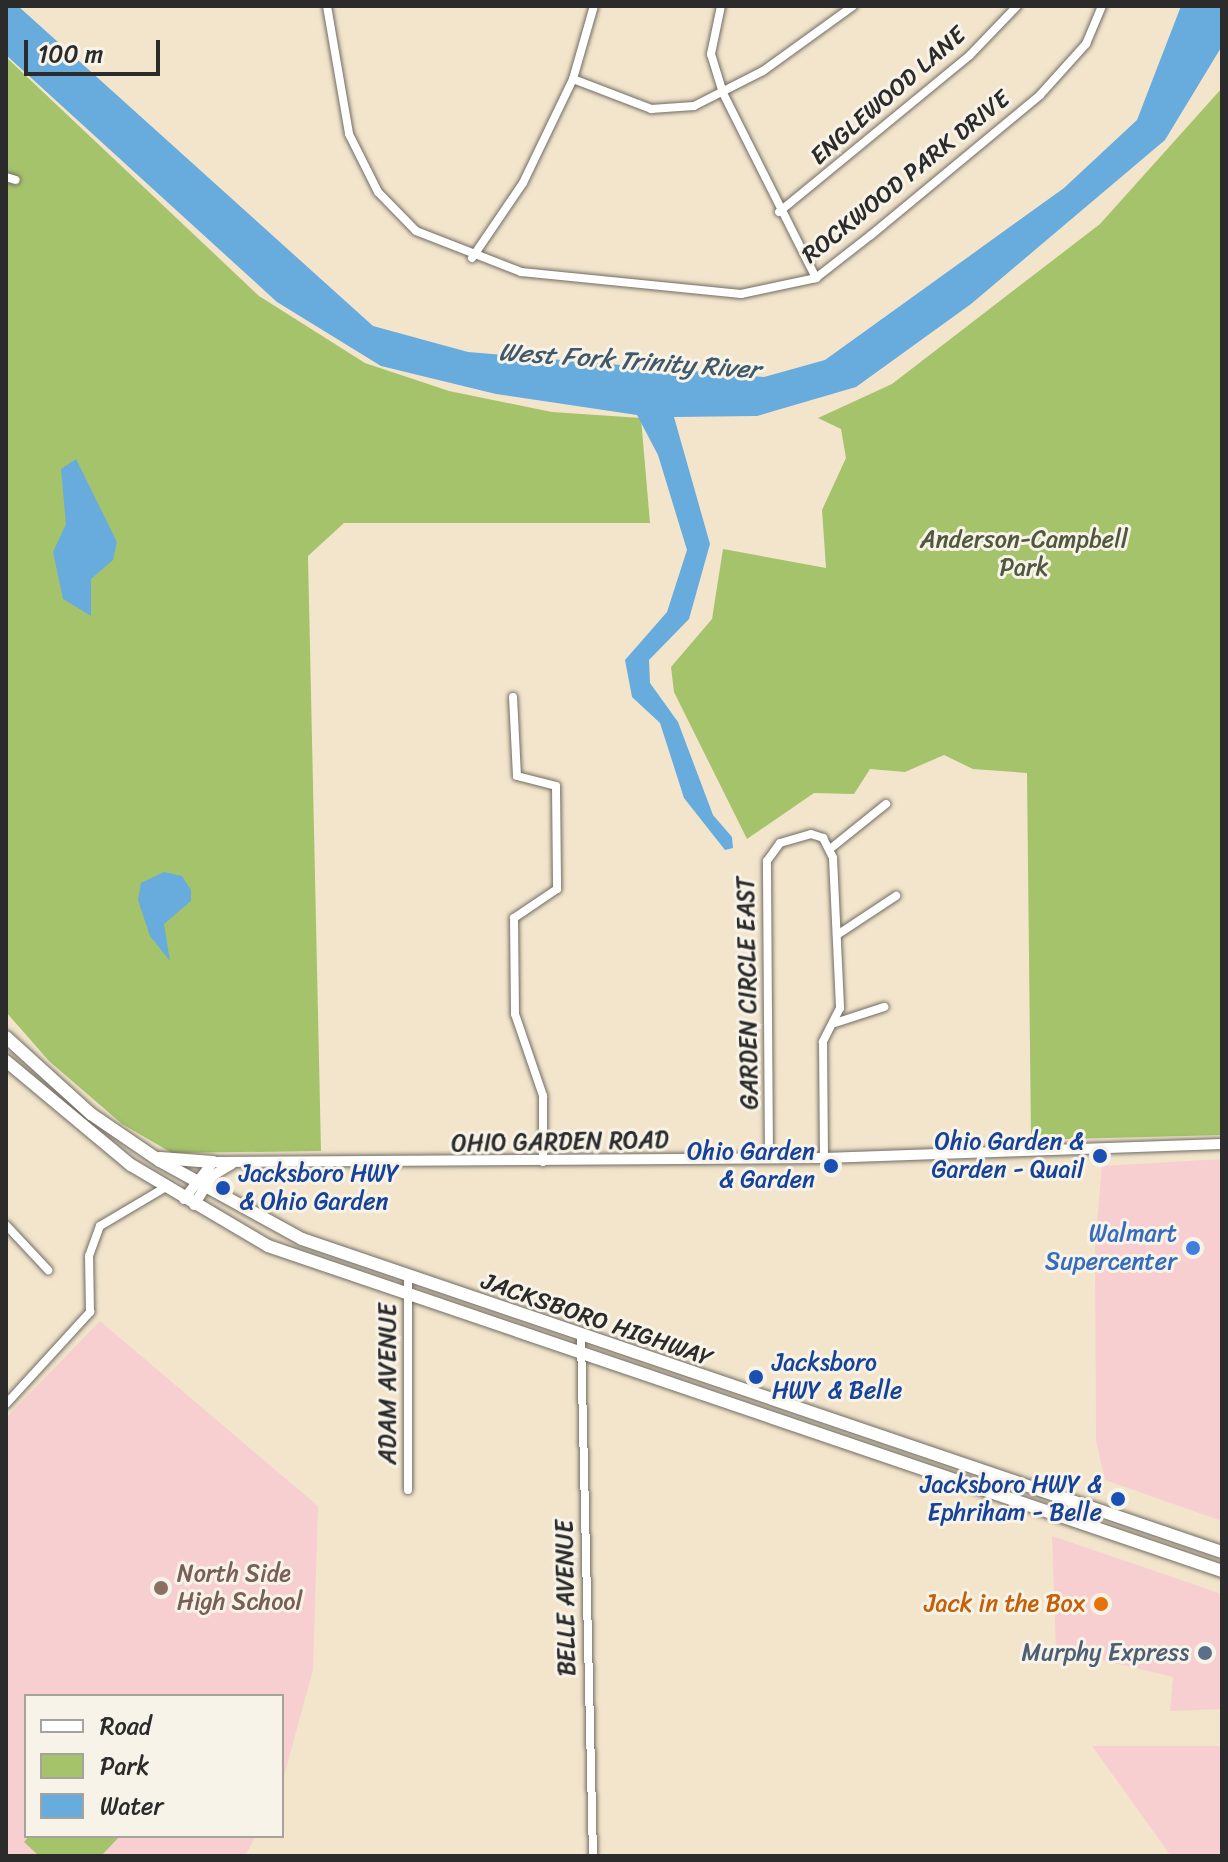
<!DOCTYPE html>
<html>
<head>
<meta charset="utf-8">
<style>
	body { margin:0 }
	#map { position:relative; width:1228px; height:1862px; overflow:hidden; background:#f2e5cc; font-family:Sriracha,sans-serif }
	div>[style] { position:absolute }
	.built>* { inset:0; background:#f7cfd1 }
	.green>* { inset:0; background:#a5c36b }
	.water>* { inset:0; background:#68abdd }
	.roads { filter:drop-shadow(0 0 2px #716c63) drop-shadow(0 0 2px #716c63) }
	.minor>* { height:8px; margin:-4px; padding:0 4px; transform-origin:4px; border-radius:4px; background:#fff }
	.tertiary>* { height:10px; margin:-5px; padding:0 5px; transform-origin:5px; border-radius:5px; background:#fff }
	.primary>* { height:12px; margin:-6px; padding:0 6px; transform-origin:6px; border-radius:6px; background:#fff }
	.dots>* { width:22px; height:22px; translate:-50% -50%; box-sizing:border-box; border:4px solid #f7f3e8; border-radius:50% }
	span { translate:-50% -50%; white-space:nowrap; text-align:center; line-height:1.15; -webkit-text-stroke:6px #f7f3e8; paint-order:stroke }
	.street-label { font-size:24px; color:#2b2b2b }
	.park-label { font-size:24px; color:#50593e }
	.transit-label { font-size:24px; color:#164399 }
	.right { translate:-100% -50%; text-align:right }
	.left { translate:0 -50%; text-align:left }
	.shop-label { font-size:24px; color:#366cbe }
	.education-label { font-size:24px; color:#785e54 }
	.food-label { font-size:24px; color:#c56008 }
	.service-label { font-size:24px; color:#4e5e75 }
	.water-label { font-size:26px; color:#405869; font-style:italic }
	.frame { position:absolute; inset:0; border:8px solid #2b2b2b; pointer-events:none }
	.legend { position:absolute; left:24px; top:1694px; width:260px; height:144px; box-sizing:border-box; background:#f7f3e8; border:2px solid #a5a39c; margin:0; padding:10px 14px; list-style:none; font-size:24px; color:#2b2b2b }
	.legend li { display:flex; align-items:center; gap:16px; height:40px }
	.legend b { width:40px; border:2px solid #a5a39c }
	.scale { position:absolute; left:24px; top:40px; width:136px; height:36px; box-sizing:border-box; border:4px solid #2b2b2b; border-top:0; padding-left:10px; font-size:24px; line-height:28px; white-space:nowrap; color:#2b2b2b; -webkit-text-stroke:6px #f7f3e8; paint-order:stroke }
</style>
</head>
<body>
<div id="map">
	<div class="built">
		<i style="clip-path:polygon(1222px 1159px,1222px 1521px,1105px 1480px,1096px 1441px,1095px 1246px,1102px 1166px)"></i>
		<i style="clip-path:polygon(100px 1321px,318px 1506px,313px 1670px,282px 1783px,282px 1696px,26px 1696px,26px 1836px,256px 1836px,245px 1856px,6px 1856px,6px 1418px)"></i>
		<i style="clip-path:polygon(1052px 1536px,1222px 1594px,1222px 1709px,1170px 1711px,1173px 1677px,1056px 1649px)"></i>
		<i style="clip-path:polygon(1092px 1746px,1222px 1746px,1222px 1856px,1171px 1856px)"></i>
	</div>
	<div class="green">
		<i style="clip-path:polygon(6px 57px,259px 296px,365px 363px,449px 391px,552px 412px,641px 418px,650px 523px,344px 523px,308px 556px,321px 1151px,172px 1153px,122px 1124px,49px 1061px,6px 1012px)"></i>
		<i style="clip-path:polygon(1222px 88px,1222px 1135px,1031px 1140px,1027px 773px,973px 769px,944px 755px,905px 772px,870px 769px,854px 794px,814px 793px,747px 839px,674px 692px,671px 667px,712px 619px,723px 549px,826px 568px,822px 510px,846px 458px,841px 429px,818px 418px,892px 384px,1100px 224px)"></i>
		<i style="clip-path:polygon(29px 1836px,120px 1836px,101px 1856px,39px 1856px,24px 1842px)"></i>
	</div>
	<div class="water">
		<i style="clip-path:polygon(6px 6px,18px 6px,373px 326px,468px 352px,764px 377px,825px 360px,1064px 188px,1137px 120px,1181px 6px,1222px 6px,1222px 46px,1165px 140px,971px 304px,856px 387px,757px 416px,674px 417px,710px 544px,689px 619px,649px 660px,650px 683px,678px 722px,713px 815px,732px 837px,733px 848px,725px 850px,684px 798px,660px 723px,632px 697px,625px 660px,667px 612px,687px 550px,658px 455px,637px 415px,496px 394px,381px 366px,277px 302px,6px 55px)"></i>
		<i style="clip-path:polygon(76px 459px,117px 542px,113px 560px,91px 579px,91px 616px,63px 599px,53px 552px,66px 524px,61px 469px)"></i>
		<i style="clip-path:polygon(164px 872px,182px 876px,191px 890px,191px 901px,164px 924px,170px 961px,150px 936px,138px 900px,141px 883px)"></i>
	</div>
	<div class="roads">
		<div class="minor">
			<i style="left:327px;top:6px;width:130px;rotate:80.2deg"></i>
			<i style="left:349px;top:134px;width:65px;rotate:63.4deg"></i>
			<i style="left:378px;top:192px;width:54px;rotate:45.7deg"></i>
			<i style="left:416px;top:231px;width:113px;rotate:21.3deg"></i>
			<i style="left:521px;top:272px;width:221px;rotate:5.7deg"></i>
			<i style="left:741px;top:294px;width:77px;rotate:-12deg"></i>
			<i style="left:816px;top:278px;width:70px;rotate:-38deg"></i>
			<i style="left:871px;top:235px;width:219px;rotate:-39.6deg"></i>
			<i style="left:1040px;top:95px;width:69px;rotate:-48deg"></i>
			<i style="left:1086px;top:44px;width:41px;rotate:-67.2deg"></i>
			<i style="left:721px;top:6px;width:49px;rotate:101.8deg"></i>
			<i style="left:711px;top:54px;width:41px;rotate:72.9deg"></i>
			<i style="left:723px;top:93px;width:207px;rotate:63.3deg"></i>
			<i style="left:573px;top:79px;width:84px;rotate:21deg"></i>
			<i style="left:651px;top:109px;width:43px;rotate:-4deg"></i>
			<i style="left:694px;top:106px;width:77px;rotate:-26.9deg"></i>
			<i style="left:763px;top:71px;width:111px;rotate:-35.8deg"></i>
			<i style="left:6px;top:177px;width:10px;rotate:17deg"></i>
			<i style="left:779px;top:212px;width:247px;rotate:-39.4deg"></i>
			<i style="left:970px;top:55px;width:68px;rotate:-46.2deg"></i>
			<i style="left:472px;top:258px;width:91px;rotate:-55.8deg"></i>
			<i style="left:523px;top:183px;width:115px;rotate:-64.3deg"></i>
			<i style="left:573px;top:79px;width:76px;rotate:-74deg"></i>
			<i style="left:513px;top:697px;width:79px;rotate:87.1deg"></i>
			<i style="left:517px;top:776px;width:40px;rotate:14.4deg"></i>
			<i style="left:556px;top:786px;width:103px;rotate:89.4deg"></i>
			<i style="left:557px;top:889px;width:52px;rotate:146deg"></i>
			<i style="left:514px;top:918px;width:96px;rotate:89.4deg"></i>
			<i style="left:515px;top:1014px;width:87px;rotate:71.1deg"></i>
			<i style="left:543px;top:1096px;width:66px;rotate:90deg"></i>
			<i style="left:830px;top:849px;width:72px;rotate:-38.8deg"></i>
			<i style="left:837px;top:935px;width:71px;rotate:-33.5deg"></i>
			<i style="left:835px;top:1023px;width:52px;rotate:-18.1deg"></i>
			<i style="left:769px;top:1159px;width:298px;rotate:-90.4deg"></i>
			<i style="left:767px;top:861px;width:22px;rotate:-54deg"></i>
			<i style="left:780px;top:843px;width:32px;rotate:-16deg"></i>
			<i style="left:811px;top:834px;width:13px;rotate:18deg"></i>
			<i style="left:823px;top:838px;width:22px;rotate:63deg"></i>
			<i style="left:833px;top:858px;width:150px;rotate:87.3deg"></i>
			<i style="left:840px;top:1008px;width:38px;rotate:117deg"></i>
			<i style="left:823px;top:1042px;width:116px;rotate:89.5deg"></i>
			<i style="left:6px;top:1225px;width:62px;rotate:47deg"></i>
			<i style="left:408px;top:1278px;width:212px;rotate:90deg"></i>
			<i style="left:581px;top:1339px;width:517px;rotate:88.67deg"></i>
			<i style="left:6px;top:1404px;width:125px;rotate:-47.6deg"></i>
			<i style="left:90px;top:1312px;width:56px;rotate:-91deg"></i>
			<i style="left:89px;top:1256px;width:32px;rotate:-70deg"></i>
			<i style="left:100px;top:1226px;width:77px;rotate:-30.6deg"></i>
		</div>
		<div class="tertiary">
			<i style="left:184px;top:1199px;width:47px;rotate:-51.9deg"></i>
			<i style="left:213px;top:1162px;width:611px;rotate:-0.38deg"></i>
			<i style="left:824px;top:1158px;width:398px;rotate:-2deg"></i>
			<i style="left:194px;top:1205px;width:34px;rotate:-58deg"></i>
			<i style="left:212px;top:1176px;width:23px;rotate:-31deg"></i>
		</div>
		<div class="primary">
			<i style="left:6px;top:1037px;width:115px;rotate:42.2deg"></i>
			<i style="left:91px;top:1114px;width:83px;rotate:34.3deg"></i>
			<i style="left:160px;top:1161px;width:162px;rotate:28.8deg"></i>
			<i style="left:302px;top:1239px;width:972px;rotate:18.79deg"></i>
			<i style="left:6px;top:1061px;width:163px;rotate:39.8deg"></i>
			<i style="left:131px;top:1165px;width:159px;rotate:30.6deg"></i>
			<i style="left:268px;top:1246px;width:1008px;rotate:18.81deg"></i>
			<i style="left:160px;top:1158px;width:53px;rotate:4.3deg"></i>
		</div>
	</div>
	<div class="dots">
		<i style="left:1100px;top:1156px;background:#1a4fb4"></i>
		<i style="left:831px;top:1166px;background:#1a4fb4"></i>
		<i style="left:223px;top:1188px;background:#1a4fb4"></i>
		<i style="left:1193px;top:1248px;background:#3f7fe0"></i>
		<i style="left:756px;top:1377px;background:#1a4fb4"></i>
		<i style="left:1118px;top:1499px;background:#1a4fb4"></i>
		<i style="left:161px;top:1588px;background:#8d6e63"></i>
		<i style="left:1101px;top:1604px;background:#e8710a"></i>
		<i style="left:1205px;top:1653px;background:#5c6f8a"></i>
	</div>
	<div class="street-label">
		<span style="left:888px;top:96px;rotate:-41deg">ENGLEWOOD LANE</span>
		<span style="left:906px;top:177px;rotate:-39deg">ROCKWOOD PARK DRIVE</span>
		<span style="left:748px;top:993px;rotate:-91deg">GARDEN CIRCLE EAST</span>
		<span style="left:560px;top:1142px;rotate:-1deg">OHIO GARDEN ROAD</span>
		<span style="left:597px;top:1320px;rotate:19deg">JACKSBORO HIGHWAY</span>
		<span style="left:388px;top:1384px;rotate:-90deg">ADAM AVENUE</span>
		<span style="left:566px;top:1598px;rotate:-91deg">BELLE AVENUE</span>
	</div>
	<div class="park-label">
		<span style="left:1024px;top:554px">Anderson-Campbell<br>Park</span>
	</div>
	<div class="transit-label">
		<span class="right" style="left:1084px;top:1156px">Ohio Garden &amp;<br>Garden - Quail</span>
		<span class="right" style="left:815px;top:1166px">Ohio Garden<br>&amp; Garden</span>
		<span class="left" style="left:239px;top:1188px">Jacksboro HWY<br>&amp; Ohio Garden</span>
		<span class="left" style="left:772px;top:1377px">Jacksboro<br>HWY &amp; Belle</span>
		<span class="right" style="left:1102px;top:1499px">Jacksboro HWY &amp;<br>Ephriham - Belle</span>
	</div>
	<div class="shop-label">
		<span class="right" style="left:1177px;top:1248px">Walmart<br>Supercenter</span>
	</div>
	<div class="education-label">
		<span class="left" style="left:177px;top:1588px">North Side<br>High School</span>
	</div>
	<div class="food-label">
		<span class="right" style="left:1085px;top:1604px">Jack in the Box</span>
	</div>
	<div class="service-label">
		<span class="right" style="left:1189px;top:1653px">Murphy Express</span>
	</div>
	<div class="water-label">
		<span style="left:629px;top:361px;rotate:4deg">West Fork Trinity River</span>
	</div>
	<div class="frame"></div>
	<ul class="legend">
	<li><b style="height:10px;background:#fff"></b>Road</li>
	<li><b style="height:22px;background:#a5c36b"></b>Park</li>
	<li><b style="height:22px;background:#68abdd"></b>Water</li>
	</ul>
	<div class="scale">100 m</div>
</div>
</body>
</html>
